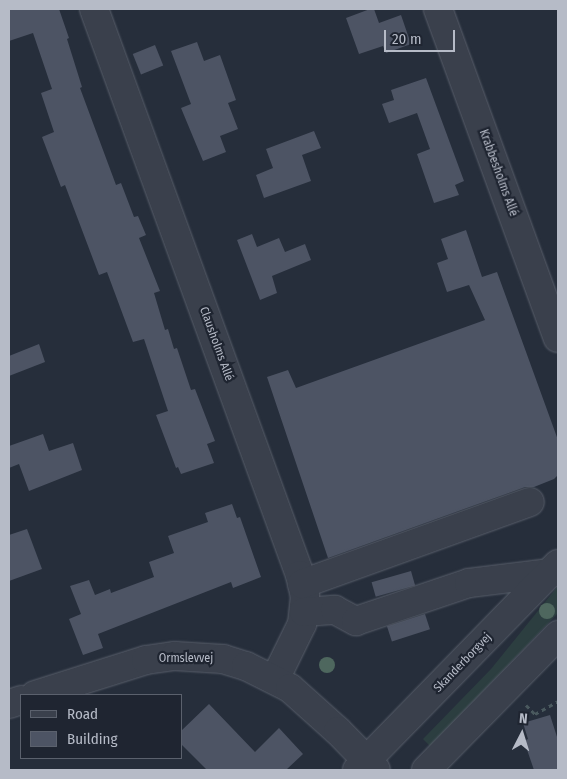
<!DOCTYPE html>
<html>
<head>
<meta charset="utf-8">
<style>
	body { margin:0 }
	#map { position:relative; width:567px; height:779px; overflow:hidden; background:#262e3b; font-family:"Fira Sans Condensed",sans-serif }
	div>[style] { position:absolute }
	.green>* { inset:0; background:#2c3e40 }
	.building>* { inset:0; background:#4d5464; transform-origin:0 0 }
	.path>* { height:3px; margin-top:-1.5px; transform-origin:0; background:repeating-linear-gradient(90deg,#4a595e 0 4px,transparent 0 8px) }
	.roads { filter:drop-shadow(0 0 1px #585e6a) drop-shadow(0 0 1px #585e6a) }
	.minor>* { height:28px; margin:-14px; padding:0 14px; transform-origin:14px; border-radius:14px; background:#3a404c }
	.trees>* { width:16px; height:16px; margin:-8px; border-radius:50%; background:#4e675e }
	span { translate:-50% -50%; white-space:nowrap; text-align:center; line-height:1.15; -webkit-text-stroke:4.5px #1f2531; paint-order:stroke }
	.street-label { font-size:12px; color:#b6bbc7 }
	.frame { position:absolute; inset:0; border:10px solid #b6bbc7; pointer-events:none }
	.legend { position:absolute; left:20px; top:694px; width:162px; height:65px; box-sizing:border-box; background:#1f2531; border:1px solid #5b616d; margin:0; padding:6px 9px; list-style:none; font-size:15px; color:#b6bbc7 }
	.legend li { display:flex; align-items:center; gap:10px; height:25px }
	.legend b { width:25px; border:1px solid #5b616d }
	.north { position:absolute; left:497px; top:709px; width:50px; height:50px; -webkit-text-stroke:4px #1f2531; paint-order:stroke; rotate:5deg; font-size:14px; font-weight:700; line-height:20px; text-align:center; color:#b6bbc7 }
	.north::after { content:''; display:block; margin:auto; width:18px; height:22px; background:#b6bbc7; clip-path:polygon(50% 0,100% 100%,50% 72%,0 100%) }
	.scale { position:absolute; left:384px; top:30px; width:71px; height:22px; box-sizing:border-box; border:2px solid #b6bbc7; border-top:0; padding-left:6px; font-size:15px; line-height:18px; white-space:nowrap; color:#b6bbc7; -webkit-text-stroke:4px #1f2531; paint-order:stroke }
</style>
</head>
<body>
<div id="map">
	<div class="green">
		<i style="clip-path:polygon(558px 586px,558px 613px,430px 746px,423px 739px,491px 669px)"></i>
	</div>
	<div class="building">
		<i style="clip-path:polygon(9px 9px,59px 9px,69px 38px,67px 39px,82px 87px,80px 88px,116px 185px,121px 183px,134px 217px,138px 216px,146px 235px,139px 238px,160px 291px,154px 293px,165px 330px,168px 329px,174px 349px,177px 348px,191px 390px,195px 389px,215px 441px,207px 444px,214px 463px,181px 474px,178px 467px,176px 468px,156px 415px,168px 411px,144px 339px,133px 342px,107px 272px,99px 275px,65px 185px,61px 187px,42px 137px,54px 132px,41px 93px,52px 89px,33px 33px,9px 41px)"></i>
		<i style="clip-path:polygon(370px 9px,374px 9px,379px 23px,401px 15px,411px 44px,386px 53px,383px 46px,359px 54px,346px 18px)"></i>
		<i style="clip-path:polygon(197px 42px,204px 61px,220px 55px,236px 100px,228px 103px,238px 129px,220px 136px,226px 152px,203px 161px,181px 108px,191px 104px,171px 51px)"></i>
		<i style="left:155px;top:45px;width:22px;height:24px;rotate:68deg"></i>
		<i style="clip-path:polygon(426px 78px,464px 181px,455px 185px,459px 195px,434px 203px,417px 154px,430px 149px,417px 113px,389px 123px,382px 104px,394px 100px,391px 90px)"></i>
		<i style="clip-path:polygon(314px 131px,321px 148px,302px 155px,311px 181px,264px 198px,256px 175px,273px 168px,266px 149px)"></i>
		<i style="clip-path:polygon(466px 230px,482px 277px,497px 272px,558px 440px,558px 475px,554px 479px,534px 487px,525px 487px,328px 558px,267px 377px,288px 370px,296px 388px,485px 320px,469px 285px,447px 292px,437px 263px,448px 259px,441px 239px)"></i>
		<i style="clip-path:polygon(252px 234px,257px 247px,279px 238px,285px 252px,305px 244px,311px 260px,272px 276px,277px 293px,260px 300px,237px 240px)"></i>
		<i style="clip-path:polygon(39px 344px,45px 362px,9px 376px,9px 356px)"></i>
		<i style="clip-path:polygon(43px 434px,49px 451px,73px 443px,82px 470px,29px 491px,19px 464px,9px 468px,9px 446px)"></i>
		<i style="clip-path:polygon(232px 504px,237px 518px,240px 517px,261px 577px,233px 588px,231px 582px,98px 634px,103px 648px,83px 655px,69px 619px,81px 614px,70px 586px,89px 580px,95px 595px,110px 589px,111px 593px,154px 577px,149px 562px,174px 553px,168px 536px,208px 522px,205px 513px)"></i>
		<i style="clip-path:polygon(27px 529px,42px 569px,9px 581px,9px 535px)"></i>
		<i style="left:411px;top:571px;width:15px;height:41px;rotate:74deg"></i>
		<i style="left:425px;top:614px;width:16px;height:40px;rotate:72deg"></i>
		<i style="clip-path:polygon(209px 704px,255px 752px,279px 728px,303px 754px,286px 770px,207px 770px,181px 744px,181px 731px)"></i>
		<i style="clip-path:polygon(550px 715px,558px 740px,558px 770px,534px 770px,524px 741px,528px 739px,523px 723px)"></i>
	</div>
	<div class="path">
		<i style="left:526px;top:705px;width:13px;rotate:45deg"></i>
		<i style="left:535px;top:714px;width:26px;rotate:-29deg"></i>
	</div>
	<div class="roads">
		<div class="minor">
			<i style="left:94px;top:9px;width:602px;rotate:70deg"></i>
			<i style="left:300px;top:575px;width:22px;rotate:77deg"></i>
			<i style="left:305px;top:596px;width:28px;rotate:96deg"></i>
			<i style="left:302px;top:624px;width:61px;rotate:116.1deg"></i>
			<i style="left:438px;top:9px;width:350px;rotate:70deg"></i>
			<i style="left:302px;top:584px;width:242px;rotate:-19.8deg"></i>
			<i style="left:304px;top:612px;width:31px;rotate:-4deg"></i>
			<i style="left:335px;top:610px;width:24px;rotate:28deg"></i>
			<i style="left:356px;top:621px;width:119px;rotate:-18.6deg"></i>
			<i style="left:469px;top:583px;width:82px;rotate:-7deg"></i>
			<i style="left:35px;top:695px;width:116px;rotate:-17.5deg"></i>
			<i style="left:146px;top:660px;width:29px;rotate:-8deg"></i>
			<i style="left:175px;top:656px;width:48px;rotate:3.6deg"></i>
			<i style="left:223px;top:659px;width:24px;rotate:17deg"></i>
			<i style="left:246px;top:666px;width:49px;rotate:26.6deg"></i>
			<i style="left:290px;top:688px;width:64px;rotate:41.9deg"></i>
			<i style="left:338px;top:731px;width:54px;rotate:45.7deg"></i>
			<i style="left:9px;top:704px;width:13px;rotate:-18deg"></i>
			<i style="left:357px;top:770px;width:288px;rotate:-45.7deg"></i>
			<i style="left:426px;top:770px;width:189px;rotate:-45.6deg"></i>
		</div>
	</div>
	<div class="trees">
		<i style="left:547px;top:611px"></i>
		<i style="left:327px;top:665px"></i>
	</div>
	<div class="street-label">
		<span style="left:498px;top:173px;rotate:70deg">Krabbesholms Allé</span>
		<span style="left:216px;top:344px;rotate:70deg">Clausholms Allé</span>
		<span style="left:186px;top:659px">Ormslevvej</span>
		<span style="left:463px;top:663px;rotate:-46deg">Skanderborgvej</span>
	</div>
	<div class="frame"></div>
	<ul class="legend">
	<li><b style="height:6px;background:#3a404c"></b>Road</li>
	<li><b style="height:14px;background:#4d5464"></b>Building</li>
	</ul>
	<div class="north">N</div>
	<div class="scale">20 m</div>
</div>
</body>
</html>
